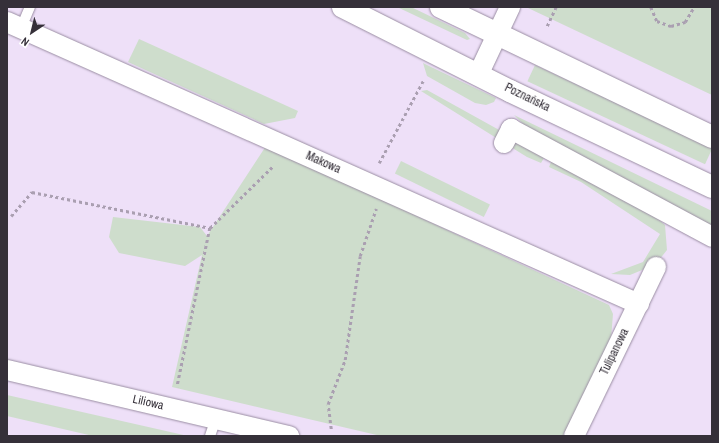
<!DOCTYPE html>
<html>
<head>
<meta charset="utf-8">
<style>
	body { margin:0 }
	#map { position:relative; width:719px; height:443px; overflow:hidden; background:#eee0f8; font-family:"Archivo Narrow",sans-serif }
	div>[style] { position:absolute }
	.green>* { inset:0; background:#ceddcc; transform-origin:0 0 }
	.path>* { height:2.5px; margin-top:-1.25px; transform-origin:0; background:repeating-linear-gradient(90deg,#aa9fb1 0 3px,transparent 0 6px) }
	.roads { filter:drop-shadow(0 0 1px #9a8da3) drop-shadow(0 0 1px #9a8da3) }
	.lane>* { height:10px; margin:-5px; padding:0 5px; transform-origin:5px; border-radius:5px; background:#fff }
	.street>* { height:20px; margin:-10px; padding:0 10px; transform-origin:10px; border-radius:10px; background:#fff }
	.secondary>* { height:22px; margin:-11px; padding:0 11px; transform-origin:11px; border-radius:11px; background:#fff }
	span { translate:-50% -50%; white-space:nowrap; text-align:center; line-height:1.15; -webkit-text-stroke:4px #fff; paint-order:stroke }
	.street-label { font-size:12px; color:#353039 }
	.frame { position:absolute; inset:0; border:8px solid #353039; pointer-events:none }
	.north { position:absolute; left:12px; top:12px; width:40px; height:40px; -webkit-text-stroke:3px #fff; paint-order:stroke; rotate:215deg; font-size:11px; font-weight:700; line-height:16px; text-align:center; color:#353039 }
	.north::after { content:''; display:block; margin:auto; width:14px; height:18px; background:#353039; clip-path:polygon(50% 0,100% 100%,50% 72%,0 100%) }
</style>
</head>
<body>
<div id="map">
	<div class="green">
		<i style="clip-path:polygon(397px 7px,411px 7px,465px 33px,470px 39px,467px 40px)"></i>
		<i style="clip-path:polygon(528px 7px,712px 7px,712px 95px,528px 8px)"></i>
		<i style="clip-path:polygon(139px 39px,298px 111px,295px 118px,264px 124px,128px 62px)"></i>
		<i style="clip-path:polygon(423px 63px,431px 67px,496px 98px,494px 102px,486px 105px,475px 103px,427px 76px)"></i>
		<i style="left:535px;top:65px;width:196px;height:18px;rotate:25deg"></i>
		<i style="clip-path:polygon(427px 90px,656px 217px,665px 225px,667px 250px,659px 260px,647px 268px,630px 275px,611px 274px,643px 262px,660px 234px,581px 182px,549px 167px,551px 162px,544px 158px,541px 163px,527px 157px,421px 91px)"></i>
		<i style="clip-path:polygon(514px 115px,712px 211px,712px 230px,531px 132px)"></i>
		<i style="clip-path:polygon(266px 146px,609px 305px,613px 314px,611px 339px,563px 436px,381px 436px,172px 387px,202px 255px,185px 266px,119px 253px,109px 237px,113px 217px,200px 227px,207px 236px)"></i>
		<i style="left:401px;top:161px;width:99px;height:14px;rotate:26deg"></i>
		<i style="clip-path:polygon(7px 395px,188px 436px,93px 436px,7px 416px)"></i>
	</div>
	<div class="path">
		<i style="left:651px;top:7px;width:15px;rotate:67deg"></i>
		<i style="left:657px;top:21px;width:15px;rotate:20deg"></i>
		<i style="left:671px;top:26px;width:15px;rotate:-16deg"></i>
		<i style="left:685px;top:22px;width:17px;rotate:-59deg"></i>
		<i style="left:547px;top:26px;width:21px;rotate:-65deg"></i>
		<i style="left:379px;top:163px;width:93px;rotate:-61.8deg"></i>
		<i style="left:11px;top:216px;width:32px;rotate:-49deg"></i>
		<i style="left:32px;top:192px;width:182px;rotate:11.4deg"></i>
		<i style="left:210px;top:228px;width:162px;rotate:101.7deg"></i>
		<i style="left:210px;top:228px;width:90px;rotate:-44.5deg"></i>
		<i style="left:331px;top:429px;width:25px;rotate:-97deg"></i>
		<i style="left:328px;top:404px;width:47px;rotate:-68.9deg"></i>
		<i style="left:345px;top:360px;width:105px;rotate:-81.8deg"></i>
		<i style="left:360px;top:256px;width:50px;rotate:-71.2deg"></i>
	</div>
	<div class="roads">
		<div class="lane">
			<i style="left:21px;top:28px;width:23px;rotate:-67deg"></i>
			<i style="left:210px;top:436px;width:18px;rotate:-71deg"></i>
		</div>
		<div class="street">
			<i style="left:7px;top:22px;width:692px;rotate:24.05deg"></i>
			<i style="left:479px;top:73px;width:73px;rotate:-64.8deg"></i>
			<i style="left:504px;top:143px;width:16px;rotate:-63deg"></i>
			<i style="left:511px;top:129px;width:228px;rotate:28.2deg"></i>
			<i style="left:7px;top:370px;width:290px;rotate:13.2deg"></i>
			<i style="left:574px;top:436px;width:188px;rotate:-64.1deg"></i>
		</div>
		<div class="secondary">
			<i style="left:343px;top:7px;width:187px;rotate:26.7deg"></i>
			<i style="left:510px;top:91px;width:224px;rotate:25.4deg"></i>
			<i style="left:441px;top:7px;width:301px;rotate:25.6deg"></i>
		</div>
	</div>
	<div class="street-label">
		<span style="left:527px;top:98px;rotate:26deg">Poznańska</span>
		<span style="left:323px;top:163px;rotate:24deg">Makowa</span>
		<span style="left:615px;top:352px;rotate:-64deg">Tulipanowa</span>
		<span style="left:148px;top:403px;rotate:13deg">Liliowa</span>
	</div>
	<div class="frame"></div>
	<div class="north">N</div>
</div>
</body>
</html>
